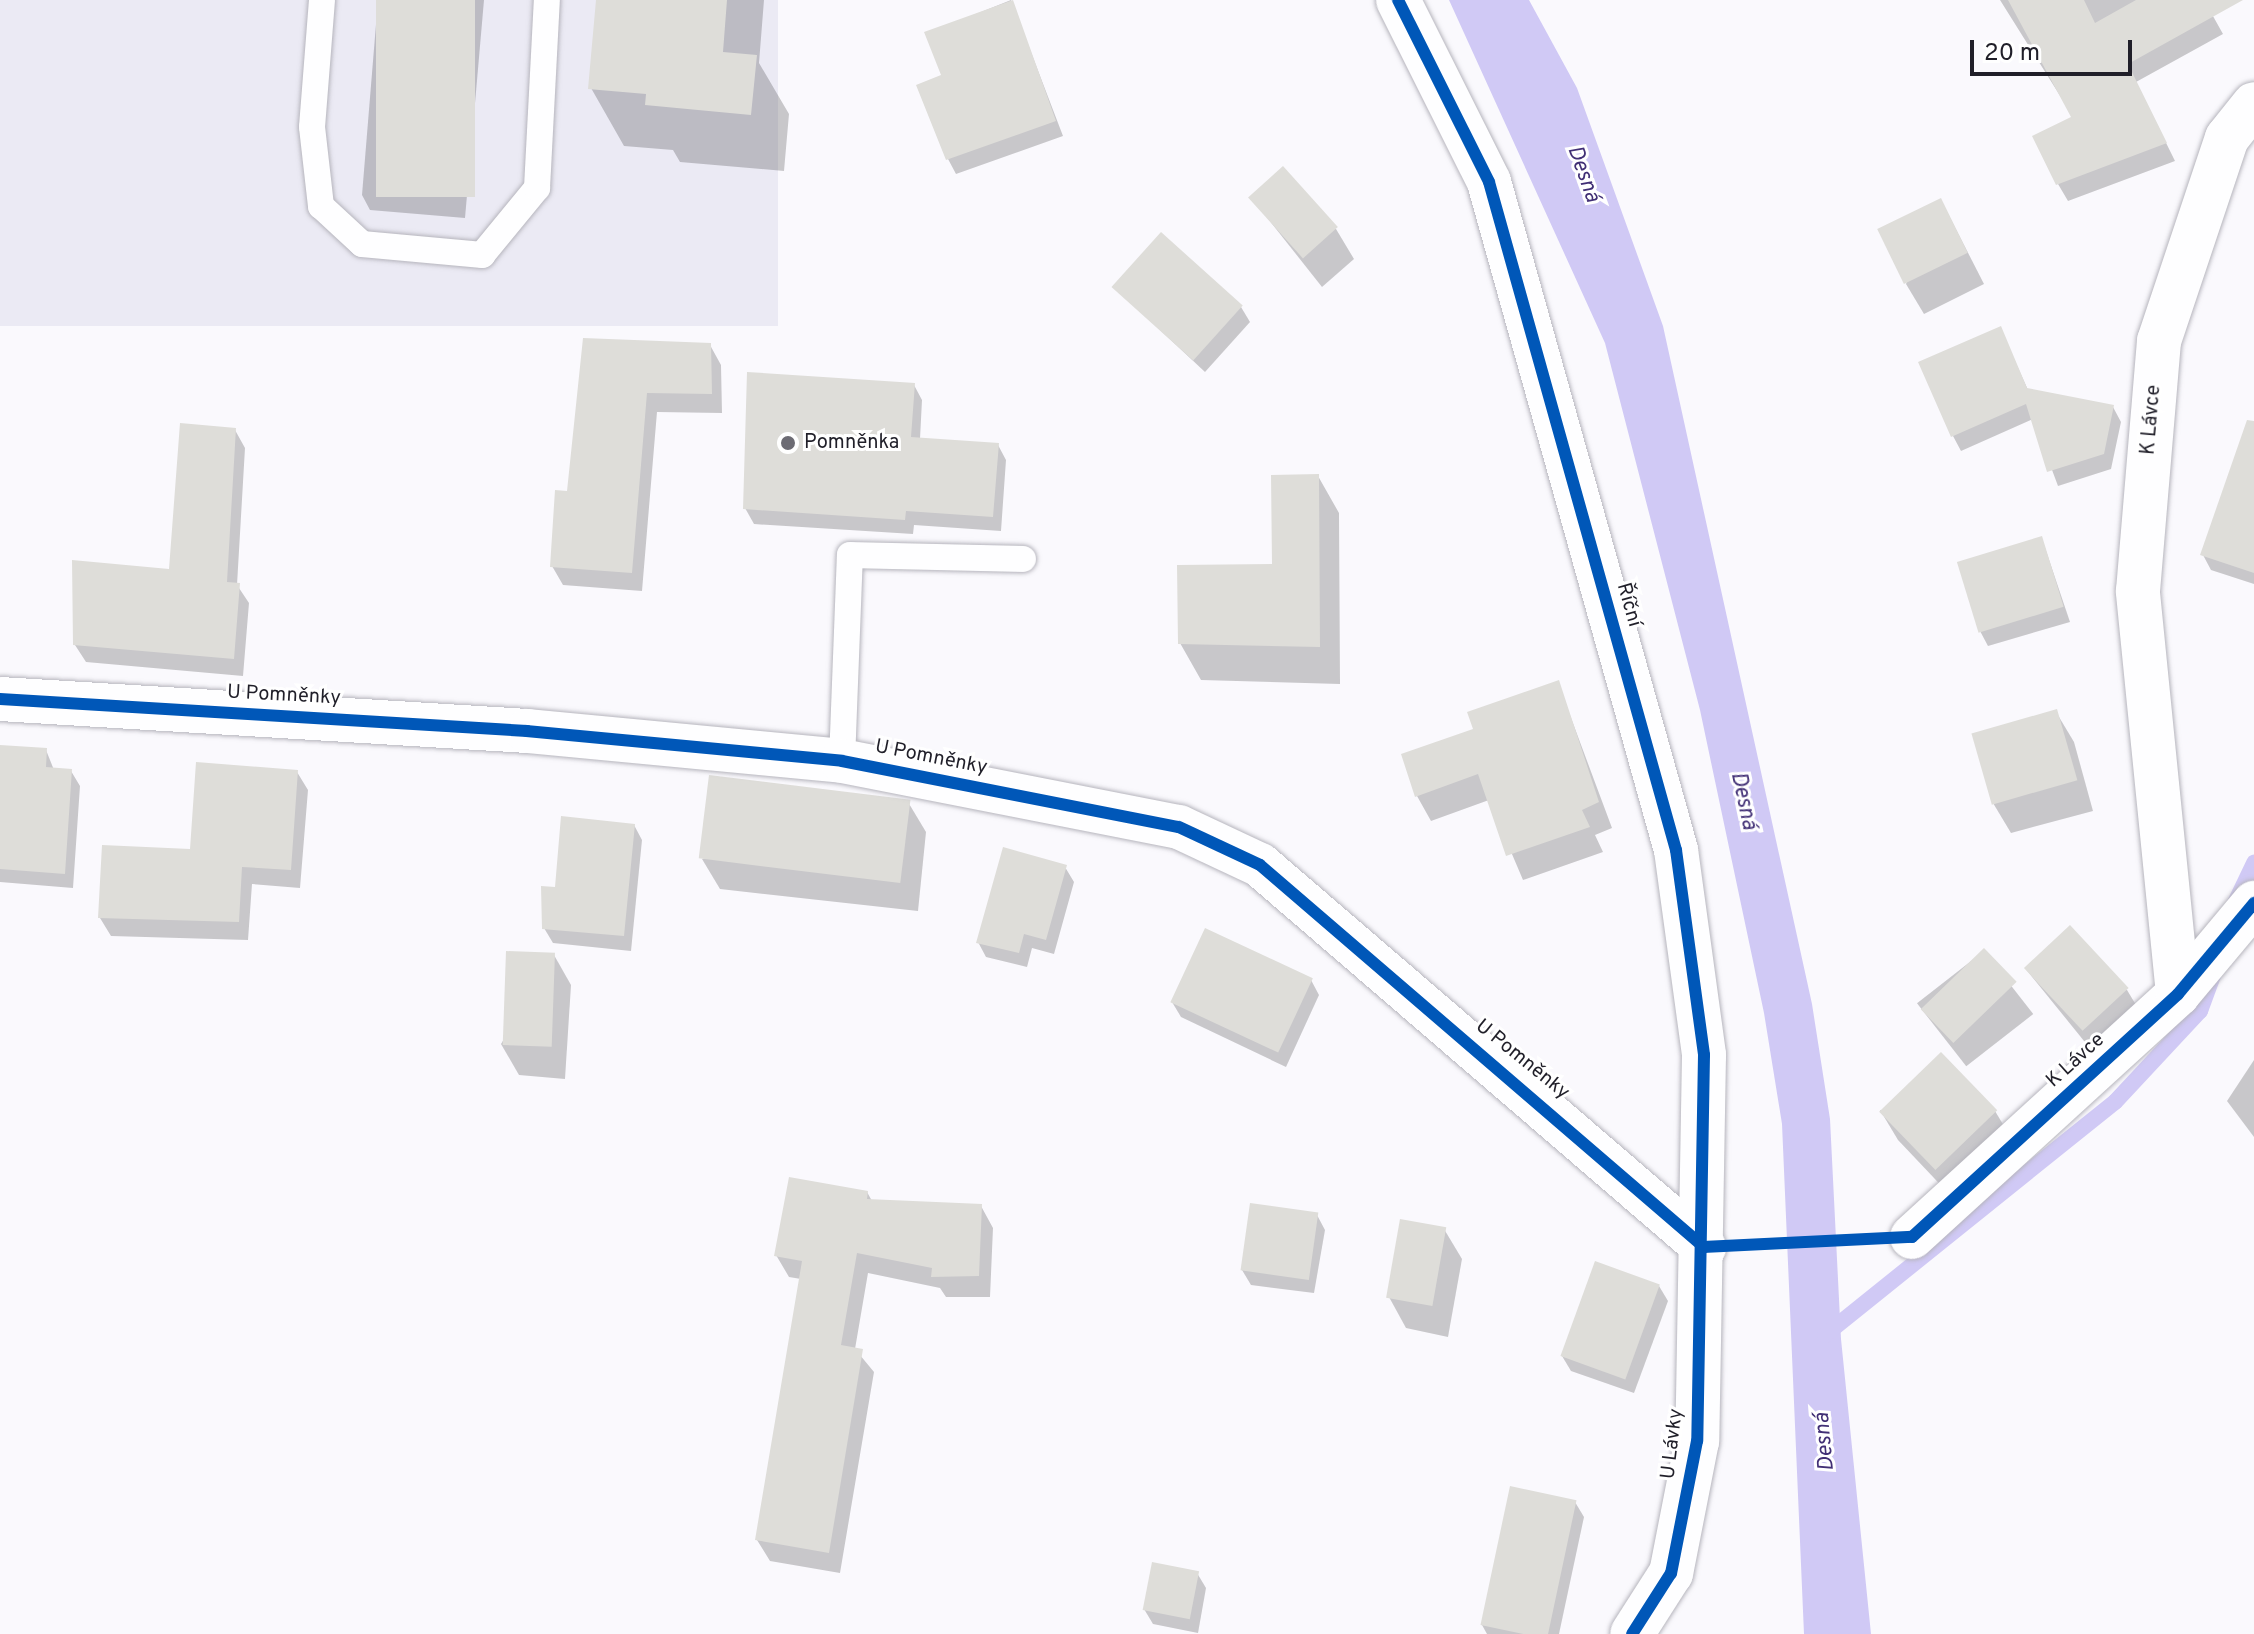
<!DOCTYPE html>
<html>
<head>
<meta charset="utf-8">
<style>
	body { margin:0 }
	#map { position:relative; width:2254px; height:1634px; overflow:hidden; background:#faf9fd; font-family:Overpass,sans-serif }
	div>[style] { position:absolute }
	.built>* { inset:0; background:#ebeaf4; transform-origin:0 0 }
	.water>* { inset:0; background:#d0c9f5 }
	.shadow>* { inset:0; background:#0003; transform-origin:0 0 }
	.stream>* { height:16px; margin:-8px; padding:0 8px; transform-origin:8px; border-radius:8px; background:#d0c9f5 }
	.building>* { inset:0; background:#deddd9; transform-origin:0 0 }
	.roads { filter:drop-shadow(0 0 2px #b6b5bd) drop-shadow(0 0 2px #b6b5bd) }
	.service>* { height:26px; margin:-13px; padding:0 13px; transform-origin:13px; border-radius:13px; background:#fefeff }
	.minor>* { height:44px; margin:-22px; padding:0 22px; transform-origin:22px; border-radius:22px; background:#fefeff }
	.cycleway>* { height:12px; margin:-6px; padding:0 6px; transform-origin:6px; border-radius:6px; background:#0057b8 }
	.dots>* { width:22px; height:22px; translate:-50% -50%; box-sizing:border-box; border:4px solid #fff; border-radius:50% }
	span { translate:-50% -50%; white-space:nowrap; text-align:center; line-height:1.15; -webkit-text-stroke:6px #fff; paint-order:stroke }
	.street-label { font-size:20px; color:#201f29 }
	.poi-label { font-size:20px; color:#201f29 }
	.left { translate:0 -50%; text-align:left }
	.water-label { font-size:22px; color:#412f75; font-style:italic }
	.scale { position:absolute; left:1970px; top:40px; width:162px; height:36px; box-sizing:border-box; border:4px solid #201f29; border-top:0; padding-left:10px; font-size:24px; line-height:28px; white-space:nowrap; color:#201f29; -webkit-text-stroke:6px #fff; paint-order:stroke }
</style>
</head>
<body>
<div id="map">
	<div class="built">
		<i style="left:0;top:0;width:778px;height:326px"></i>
	</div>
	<div class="water">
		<i style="clip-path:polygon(1449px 0,1529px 0,1577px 88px,1663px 326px,1812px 1004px,1830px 1119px,1841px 1339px,1871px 1634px,1804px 1634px,1782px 1124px,1764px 1013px,1700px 710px,1605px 343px)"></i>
	</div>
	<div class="shadow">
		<i style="clip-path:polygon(378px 0,484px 0,465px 218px,370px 210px,362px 195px)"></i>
		<i style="clip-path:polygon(598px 0,764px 0,759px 63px,789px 114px,784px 171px,680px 162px,673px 150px,624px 146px,591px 88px)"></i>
		<i style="clip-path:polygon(1011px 0,1063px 136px,956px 174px,948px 159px,944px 76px,926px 34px)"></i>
		<i style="clip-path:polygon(2000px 0,2204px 0,2223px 34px,2136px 82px,2175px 161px,2068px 201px,2058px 184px,2074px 118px)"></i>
		<i style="clip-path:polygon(1250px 196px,1336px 229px,1354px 259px,1322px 287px)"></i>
		<i style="clip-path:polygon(1941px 200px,1984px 284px,1924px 314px,1906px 284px)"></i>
		<i style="clip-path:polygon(1114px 287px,1241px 307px,1250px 322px,1205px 372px)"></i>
		<i style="clip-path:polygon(2000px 328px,2028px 390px,2113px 407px,2121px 422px,2111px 469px,2058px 486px,2033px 419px,1961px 451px,1953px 436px)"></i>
		<i style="clip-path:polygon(585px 340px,710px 345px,721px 365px,722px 413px,657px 412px,642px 591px,563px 585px,552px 566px,568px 494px)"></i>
		<i style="clip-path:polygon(914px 385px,922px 400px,920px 439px,998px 445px,1006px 460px,1001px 531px,914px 525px,913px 534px,754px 524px,745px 508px)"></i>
		<i style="clip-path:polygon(235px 430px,245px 448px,237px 585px,249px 603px,243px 676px,86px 662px,75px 645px,171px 571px)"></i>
		<i style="clip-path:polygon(1318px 476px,1339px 513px,1340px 684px,1201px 680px,1180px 643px,1274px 566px)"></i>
		<i style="clip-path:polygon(2254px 479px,2254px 584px,2211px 570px,2203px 555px)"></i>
		<i style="clip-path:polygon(2042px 539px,2070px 622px,1988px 646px,1980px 631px)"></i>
		<i style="clip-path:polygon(1558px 683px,1612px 828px,1595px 835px,1603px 852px,1523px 880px,1489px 800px,1431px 821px,1417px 796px)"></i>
		<i style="clip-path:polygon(2056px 712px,2074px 742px,2093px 811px,2011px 833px,1993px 803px,1975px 735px)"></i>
		<i style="clip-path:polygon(0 747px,46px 750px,54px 770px,71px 771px,80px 786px,73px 888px,0 882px)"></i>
		<i style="clip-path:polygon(297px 772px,308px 790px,300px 888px,252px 884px,248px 940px,111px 936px,100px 918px)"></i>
		<i style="clip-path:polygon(908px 802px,926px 832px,918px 911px,720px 889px,702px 859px)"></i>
		<i style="clip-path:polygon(634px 825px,642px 840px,631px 951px,553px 943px,544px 928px,557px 889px)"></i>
		<i style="clip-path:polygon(1065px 867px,1074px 882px,1054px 954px,1032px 948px,1027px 967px,986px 957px,978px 942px)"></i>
		<i style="left:1984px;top:951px;width:80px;height:85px;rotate:52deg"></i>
		<i style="clip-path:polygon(554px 955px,571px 985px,565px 1079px,519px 1075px,501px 1044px)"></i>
		<i style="clip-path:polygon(2025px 968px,2127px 990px,2145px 1020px,2101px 1062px)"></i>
		<i style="clip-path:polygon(1311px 980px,1319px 995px,1286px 1067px,1181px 1017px,1172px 1002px)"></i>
		<i style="clip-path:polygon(2254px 1060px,2254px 1137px,2227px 1101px)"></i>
		<i style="clip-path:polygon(1880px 1110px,1995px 1111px,2013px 1141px,1952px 1197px,1898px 1140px)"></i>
		<i style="clip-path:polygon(867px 1192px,872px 1201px,981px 1206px,993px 1228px,990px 1297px,946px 1297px,940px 1288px,868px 1273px,855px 1349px,874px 1372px,840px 1573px,770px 1561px,757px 1540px,801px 1279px,789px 1277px,776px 1255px)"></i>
		<i style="clip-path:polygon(1317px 1215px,1325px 1230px,1314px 1293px,1251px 1285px,1242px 1270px)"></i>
		<i style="clip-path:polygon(1444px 1229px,1462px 1259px,1448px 1337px,1406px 1328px,1389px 1297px)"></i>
		<i style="clip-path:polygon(1659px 1286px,1668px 1301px,1634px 1393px,1571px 1371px,1562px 1356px)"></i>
		<i style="clip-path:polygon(1575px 1502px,1584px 1517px,1559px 1634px,1487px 1634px,1482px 1625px)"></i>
		<i style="clip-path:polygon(1197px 1573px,1206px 1588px,1198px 1633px,1153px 1624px,1144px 1609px)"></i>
	</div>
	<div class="stream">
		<i style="left:2234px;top:905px;width:47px;rotate:-64.5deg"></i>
		<i style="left:1825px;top:1335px;width:372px;rotate:-38.8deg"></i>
		<i style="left:2115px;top:1102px;width:125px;rotate:-47deg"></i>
		<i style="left:2200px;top:1011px;width:40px;rotate:-69.8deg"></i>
	</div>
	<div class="building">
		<i style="left:376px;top:0;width:99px;height:197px"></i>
		<i style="clip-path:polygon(596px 0,727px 0,723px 52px,757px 55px,751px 115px,645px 105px,646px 94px,588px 89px)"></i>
		<i style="clip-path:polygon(1013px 0,1056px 121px,946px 160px,916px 85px,941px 75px,924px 32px)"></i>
		<i style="clip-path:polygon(2008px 0,2084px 0,2095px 23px,2136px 0,2243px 0,2128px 64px,2167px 143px,2056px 185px,2032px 136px,2071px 117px)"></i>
		<i style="left:1283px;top:166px;width:82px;height:47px;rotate:48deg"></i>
		<i style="left:1941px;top:198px;width:61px;height:71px;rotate:64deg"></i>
		<i style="left:1161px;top:232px;width:110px;height:74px;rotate:42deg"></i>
		<i style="clip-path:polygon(2001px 326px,2027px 388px,2114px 405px,2104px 454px,2047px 472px,2026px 404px,1951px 437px,1918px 362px)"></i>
		<i style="clip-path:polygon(583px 338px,711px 343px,712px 394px,647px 393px,632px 573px,550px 567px,555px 490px,567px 491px)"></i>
		<i style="clip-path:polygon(747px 372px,915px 383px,911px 437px,999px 443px,993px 517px,906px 511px,905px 520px,743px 509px)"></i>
		<i style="clip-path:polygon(2247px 420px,2254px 421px,2254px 573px,2200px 555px)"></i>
		<i style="clip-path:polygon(180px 423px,236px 428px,227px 582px,240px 583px,234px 659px,73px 645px,72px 560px,169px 569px)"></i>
		<i style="clip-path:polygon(1319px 474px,1320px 647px,1178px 644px,1177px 565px,1272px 564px,1271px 475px)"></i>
		<i style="left:2042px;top:536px;width:74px;height:89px;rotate:73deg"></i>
		<i style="clip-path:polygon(1559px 680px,1599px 802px,1582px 810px,1590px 827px,1506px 856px,1478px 774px,1415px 797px,1401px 754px,1473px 729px,1467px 712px)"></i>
		<i style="left:2057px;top:709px;width:74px;height:89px;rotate:74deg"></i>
		<i style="clip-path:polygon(0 745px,47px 748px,46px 767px,72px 769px,65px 874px,0 869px)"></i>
		<i style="clip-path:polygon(196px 762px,298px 770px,291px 870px,242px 867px,239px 922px,98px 918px,102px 845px,190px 849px)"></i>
		<i style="left:709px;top:775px;width:203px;height:84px;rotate:7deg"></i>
		<i style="clip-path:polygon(561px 816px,635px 824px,624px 936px,542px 929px,541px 886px,555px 887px)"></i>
		<i style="clip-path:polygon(1003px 847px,1067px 865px,1046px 940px,1024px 934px,1019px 953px,976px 943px)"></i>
		<i style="left:2070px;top:925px;width:86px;height:63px;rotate:47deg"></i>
		<i style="left:1205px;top:928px;width:119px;height:82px;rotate:25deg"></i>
		<i style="left:1984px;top:948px;width:47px;height:88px;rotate:46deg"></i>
		<i style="left:506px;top:951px;width:49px;height:94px;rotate:2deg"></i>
		<i style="left:1941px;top:1052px;width:81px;height:86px;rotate:46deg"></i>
		<i style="clip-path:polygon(789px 1177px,868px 1191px,867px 1199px,982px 1204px,979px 1276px,931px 1277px,932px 1268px,857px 1253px,841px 1345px,863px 1349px,829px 1553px,755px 1540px,802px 1261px,774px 1256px)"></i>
		<i style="left:1250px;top:1203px;width:69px;height:68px;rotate:8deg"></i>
		<i style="left:1400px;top:1219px;width:47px;height:80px;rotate:10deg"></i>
		<i style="left:1595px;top:1261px;width:69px;height:101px;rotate:20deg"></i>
		<i style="left:1510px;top:1486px;width:68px;height:142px;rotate:12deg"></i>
		<i style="left:1152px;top:1562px;width:48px;height:49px;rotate:11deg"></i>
	</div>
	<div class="roads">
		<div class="service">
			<i style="left:322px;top:0;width:127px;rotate:94.5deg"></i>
			<i style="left:312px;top:127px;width:80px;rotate:83.5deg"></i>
			<i style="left:321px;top:206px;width:56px;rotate:42.8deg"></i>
			<i style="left:362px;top:244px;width:121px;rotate:5.2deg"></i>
			<i style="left:482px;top:255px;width:87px;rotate:-50.6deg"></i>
			<i style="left:537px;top:188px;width:188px;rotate:-87deg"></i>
			<i style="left:842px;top:761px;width:206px;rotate:-87.8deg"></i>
			<i style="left:850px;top:555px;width:173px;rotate:1.3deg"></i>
		</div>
		<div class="minor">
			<i style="left:1398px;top:0;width:203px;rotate:63.4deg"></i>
			<i style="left:1489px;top:182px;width:694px;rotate:74.36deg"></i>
			<i style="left:1676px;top:850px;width:207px;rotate:82.2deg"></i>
			<i style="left:1704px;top:1055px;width:386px;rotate:91deg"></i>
			<i style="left:1697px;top:1441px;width:135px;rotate:101.1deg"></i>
			<i style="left:1671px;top:1573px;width:72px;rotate:122.6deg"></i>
			<i style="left:0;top:699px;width:528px;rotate:3.47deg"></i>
			<i style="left:527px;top:731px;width:316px;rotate:5.4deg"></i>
			<i style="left:842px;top:761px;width:343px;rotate:11.1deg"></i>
			<i style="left:1179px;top:827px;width:89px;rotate:25.1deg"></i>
			<i style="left:1260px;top:865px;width:586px;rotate:40.71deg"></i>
			<i style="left:2178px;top:994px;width:405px;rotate:-95.7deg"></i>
			<i style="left:2138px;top:591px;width:251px;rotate:-85.2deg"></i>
			<i style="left:2159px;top:341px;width:214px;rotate:-71.5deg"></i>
			<i style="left:2227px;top:138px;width:43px;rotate:-51.5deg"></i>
			<i style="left:1912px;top:1237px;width:360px;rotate:-42.4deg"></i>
			<i style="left:2178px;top:994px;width:119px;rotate:-50.1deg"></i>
		</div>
	</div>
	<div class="cycleway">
		<i style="left:1398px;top:0;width:203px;rotate:63.4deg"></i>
		<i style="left:1489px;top:182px;width:694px;rotate:74.36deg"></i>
		<i style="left:1676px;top:850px;width:207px;rotate:82.2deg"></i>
		<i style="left:1704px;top:1055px;width:386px;rotate:91deg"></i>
		<i style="left:1697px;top:1441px;width:135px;rotate:101.1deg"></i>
		<i style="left:1671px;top:1573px;width:72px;rotate:122.6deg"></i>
		<i style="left:0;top:699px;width:528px;rotate:3.47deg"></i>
		<i style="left:527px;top:731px;width:316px;rotate:5.4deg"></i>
		<i style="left:842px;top:761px;width:343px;rotate:11.1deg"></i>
		<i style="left:1179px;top:827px;width:89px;rotate:25.1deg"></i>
		<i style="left:1260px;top:865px;width:586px;rotate:40.71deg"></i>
		<i style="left:1704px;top:1247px;width:208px;rotate:-2.8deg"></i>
		<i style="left:1912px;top:1237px;width:360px;rotate:-42.4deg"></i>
		<i style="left:2178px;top:994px;width:119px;rotate:-50.1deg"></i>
	</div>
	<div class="dots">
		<i style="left:788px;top:443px;background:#6c6b73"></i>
	</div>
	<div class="street-label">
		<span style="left:2152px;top:420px;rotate:-85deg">K Lávce</span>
		<span style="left:1628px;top:605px;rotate:74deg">Říční</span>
		<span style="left:284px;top:696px;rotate:3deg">U Pomněnky</span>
		<span style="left:931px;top:758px;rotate:11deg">U Pomněnky</span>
		<span style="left:1522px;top:1060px;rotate:39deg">U Pomněnky</span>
		<span style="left:2076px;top:1061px;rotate:-42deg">K Lávce</span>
		<span style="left:1673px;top:1444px;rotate:-83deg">U Lávky</span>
	</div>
	<div class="poi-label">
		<span class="left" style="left:804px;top:443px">Pomněnka</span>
	</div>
	<div class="water-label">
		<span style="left:1583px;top:174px;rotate:70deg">Desná</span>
		<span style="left:1743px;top:801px;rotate:78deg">Desná</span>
		<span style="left:1825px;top:1442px;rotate:-95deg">Desná</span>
	</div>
	<div class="scale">20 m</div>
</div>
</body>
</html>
